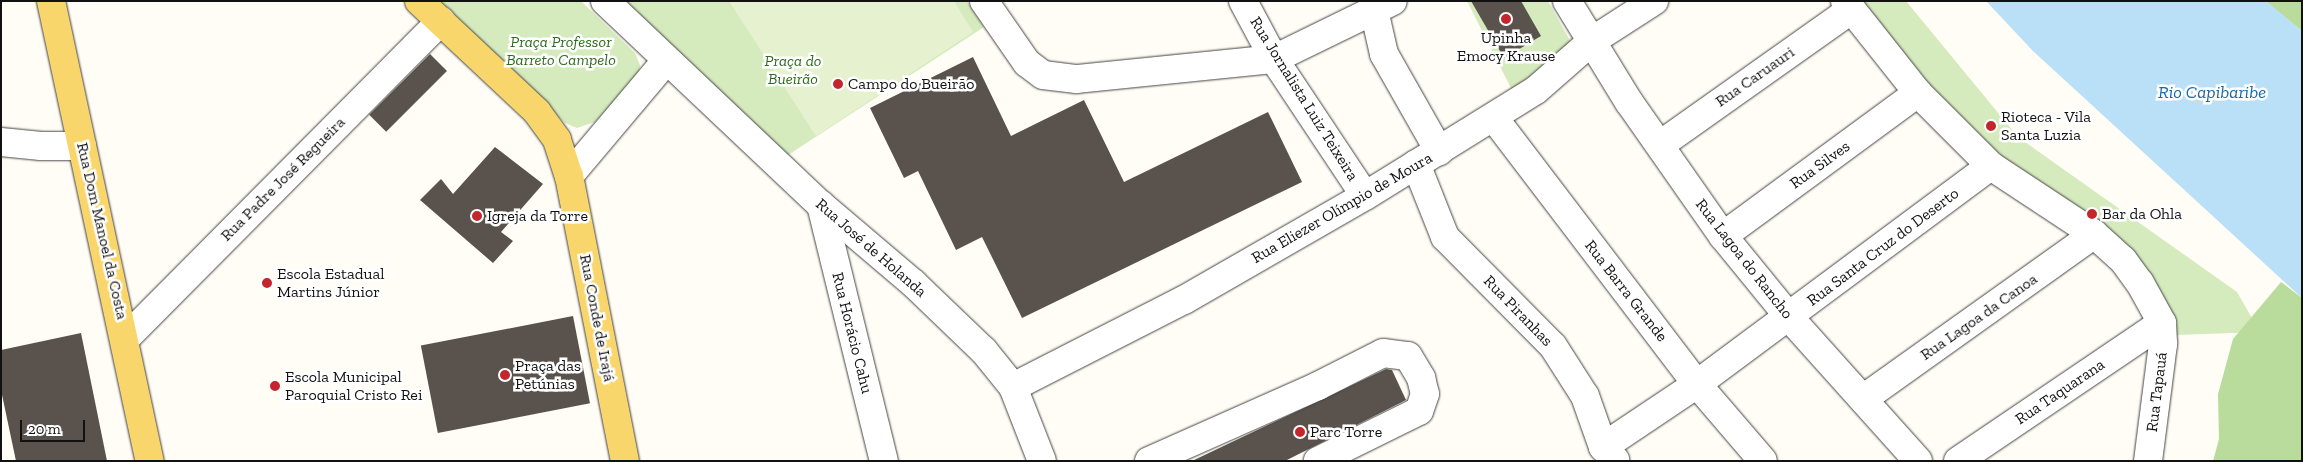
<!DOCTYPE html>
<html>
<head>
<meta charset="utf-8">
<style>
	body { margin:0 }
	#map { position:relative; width:2303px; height:462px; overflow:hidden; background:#fffdf5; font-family:"Zilla Slab",serif }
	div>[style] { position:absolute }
	.green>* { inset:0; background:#d5ebbd }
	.forest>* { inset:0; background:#b9dc9c }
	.pitch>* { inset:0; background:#e6f2cf }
	.water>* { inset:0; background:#b9e0f7 }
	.building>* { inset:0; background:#5a524d; transform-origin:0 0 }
	.roads { filter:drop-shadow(0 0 1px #444) drop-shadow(0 0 1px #444) }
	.minor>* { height:28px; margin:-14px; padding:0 14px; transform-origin:14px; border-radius:14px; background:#fff }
	.major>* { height:28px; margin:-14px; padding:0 14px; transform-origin:14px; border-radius:14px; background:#f9d66b }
	.dots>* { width:14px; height:14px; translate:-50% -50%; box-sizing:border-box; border:2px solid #fff; border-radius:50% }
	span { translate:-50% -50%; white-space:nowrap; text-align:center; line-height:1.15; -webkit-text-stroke:5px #fff; paint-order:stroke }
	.poi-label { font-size:16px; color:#111 }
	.left { translate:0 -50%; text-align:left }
	.park-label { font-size:16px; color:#2f6b1f; font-style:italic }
	.street-label { font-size:16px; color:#111 }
	.water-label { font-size:18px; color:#1768a6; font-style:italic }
	.frame { position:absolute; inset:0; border:2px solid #111; pointer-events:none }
	.scale { position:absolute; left:20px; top:420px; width:65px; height:22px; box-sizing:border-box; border:2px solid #111; border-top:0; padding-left:6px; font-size:15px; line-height:18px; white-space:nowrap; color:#111; -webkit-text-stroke:4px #fff; paint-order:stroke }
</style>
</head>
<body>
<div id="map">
	<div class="green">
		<i style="clip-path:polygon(436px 1px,581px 1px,635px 53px,640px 65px,639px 74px,595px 122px,577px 128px,565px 123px)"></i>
		<i style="clip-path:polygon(623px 1px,967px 1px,984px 27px,785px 157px)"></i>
		<i style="clip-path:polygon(1467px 1px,1548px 1px,1572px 44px,1513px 92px)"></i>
		<i style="clip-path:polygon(1859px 1px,1906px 1px,2018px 137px,2237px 292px,2260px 332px,2176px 335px,2166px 309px,1950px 124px)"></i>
	</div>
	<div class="forest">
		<i style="clip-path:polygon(2266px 1px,2302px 1px,2302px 31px,2271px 6px)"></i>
		<i style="clip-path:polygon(2281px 282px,2302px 298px,2302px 461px,2213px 461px,2219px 439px,2218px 394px,2233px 339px)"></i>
	</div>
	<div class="pitch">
		<i style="clip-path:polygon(729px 1px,954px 1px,973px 32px,816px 136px)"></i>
	</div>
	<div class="water">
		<i style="clip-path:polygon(1986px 1px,2266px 1px,2302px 31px,2302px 298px,2033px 51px)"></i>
	</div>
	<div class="building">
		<i style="clip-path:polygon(1471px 1px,1521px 1px,1541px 36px,1504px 58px)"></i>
		<i style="left:430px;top:54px;width:24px;height:86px;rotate:45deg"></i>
		<i style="clip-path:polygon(973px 57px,1011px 136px,1084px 100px,1124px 182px,1268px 112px,1302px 182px,1022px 318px,982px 237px,956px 250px,918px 171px,904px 178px,870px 108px)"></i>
		<i style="clip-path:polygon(495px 147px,543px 184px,501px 232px,513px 241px,493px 263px,420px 200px,441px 179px,453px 194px)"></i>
		<i style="left:573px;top:316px;width:89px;height:155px;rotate:79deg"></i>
		<i style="clip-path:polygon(81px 333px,107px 461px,16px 461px,1px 390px,1px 350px)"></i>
		<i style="clip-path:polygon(1386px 369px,1392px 370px,1406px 400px,1285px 461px,1192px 461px)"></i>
	</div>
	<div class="roads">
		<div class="minor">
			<i style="left:605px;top:1px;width:297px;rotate:43.4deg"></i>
			<i style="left:821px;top:205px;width:121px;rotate:40.3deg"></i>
			<i style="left:913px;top:283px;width:98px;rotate:43.8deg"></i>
			<i style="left:984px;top:351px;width:46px;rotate:51.1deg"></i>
			<i style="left:1013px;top:387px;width:79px;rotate:68.6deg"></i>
			<i style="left:984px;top:1px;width:75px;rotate:55.3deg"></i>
			<i style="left:1027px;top:63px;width:20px;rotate:37deg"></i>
			<i style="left:1043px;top:75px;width:34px;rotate:7deg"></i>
			<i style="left:1077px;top:79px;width:198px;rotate:-5.8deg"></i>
			<i style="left:1274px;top:59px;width:132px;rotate:-26deg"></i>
			<i style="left:1243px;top:1px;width:66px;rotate:61.9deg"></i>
			<i style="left:1274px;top:59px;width:164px;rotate:56.4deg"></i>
			<i style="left:1567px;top:1px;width:119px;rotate:58.5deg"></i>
			<i style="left:1629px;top:102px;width:164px;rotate:55deg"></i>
			<i style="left:1723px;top:236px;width:104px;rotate:50.8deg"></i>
			<i style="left:1789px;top:317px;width:193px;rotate:48.1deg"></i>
			<i style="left:1845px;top:1px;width:117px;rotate:51.6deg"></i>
			<i style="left:1918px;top:93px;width:103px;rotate:45deg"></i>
			<i style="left:1991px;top:166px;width:123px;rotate:33.4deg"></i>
			<i style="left:2094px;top:234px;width:39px;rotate:42deg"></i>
			<i style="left:2123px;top:260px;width:29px;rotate:54deg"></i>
			<i style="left:2140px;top:283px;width:46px;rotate:61.2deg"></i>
			<i style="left:2162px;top:323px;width:21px;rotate:87deg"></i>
			<i style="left:2163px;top:344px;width:118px;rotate:97.3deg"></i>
			<i style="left:1374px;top:10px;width:45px;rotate:77.2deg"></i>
			<i style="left:1384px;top:54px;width:112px;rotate:60.4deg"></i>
			<i style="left:1494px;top:118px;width:335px;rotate:52.7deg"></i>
			<i style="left:1697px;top:384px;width:101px;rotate:49.4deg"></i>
			<i style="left:1px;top:142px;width:40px;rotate:5.7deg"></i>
			<i style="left:41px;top:146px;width:41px"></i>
			<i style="left:1660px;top:145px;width:234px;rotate:-35.3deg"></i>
			<i style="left:1416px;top:164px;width:79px;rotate:68.3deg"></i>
			<i style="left:1445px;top:237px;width:153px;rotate:45.3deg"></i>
			<i style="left:1553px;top:346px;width:59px;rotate:57.4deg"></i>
			<i style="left:1585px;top:396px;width:54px;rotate:70.6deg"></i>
			<i style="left:1603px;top:447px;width:18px;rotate:47deg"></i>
			<i style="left:569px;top:176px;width:150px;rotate:-49.9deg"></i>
			<i style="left:821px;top:205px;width:264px;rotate:76.2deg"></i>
			<i style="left:1723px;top:236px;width:242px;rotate:-36.3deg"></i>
			<i style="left:126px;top:338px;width:447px;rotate:-45.2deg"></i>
			<i style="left:1013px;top:387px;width:192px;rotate:-27deg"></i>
			<i style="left:1184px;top:300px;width:209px;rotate:-29.9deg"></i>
			<i style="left:1365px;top:196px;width:201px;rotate:-31.8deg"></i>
			<i style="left:1536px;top:90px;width:74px;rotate:-41.2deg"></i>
			<i style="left:1592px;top:41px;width:74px;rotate:-32.8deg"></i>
			<i style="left:1863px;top:399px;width:284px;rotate:-35.5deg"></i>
			<i style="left:1603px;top:447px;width:113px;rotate:-33.8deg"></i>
			<i style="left:1697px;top:384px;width:366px;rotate:-36.6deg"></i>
			<i style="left:1149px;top:461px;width:185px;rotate:-23.9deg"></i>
			<i style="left:1318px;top:386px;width:73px;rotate:-26.9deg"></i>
			<i style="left:1383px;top:353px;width:25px;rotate:7deg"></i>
			<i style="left:1408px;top:356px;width:26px;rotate:59deg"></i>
			<i style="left:1421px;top:378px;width:16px;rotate:76deg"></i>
			<i style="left:1425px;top:394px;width:18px;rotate:109deg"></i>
			<i style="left:1419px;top:411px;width:113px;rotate:153.7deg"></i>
			<i style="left:1958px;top:461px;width:246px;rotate:-34.1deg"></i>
		</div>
		<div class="major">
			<i style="left:51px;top:1px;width:471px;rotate:77.9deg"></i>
			<i style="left:419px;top:1px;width:162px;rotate:43.2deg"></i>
			<i style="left:537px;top:112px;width:34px;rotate:54deg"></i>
			<i style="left:557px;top:140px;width:38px;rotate:72deg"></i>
			<i style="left:569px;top:176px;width:290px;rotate:78.9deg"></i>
		</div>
	</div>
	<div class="dots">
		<i style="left:1506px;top:19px;background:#c4262e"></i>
		<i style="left:838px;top:84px;background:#c4262e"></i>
		<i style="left:1991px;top:126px;background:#c4262e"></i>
		<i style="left:2092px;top:214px;background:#c4262e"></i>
		<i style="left:477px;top:216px;background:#c4262e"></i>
		<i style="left:267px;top:283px;background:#c4262e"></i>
		<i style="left:505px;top:375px;background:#c4262e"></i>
		<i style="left:275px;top:386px;background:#c4262e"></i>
		<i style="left:1300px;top:432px;background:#c4262e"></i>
	</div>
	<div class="poi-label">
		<span style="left:1506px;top:47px">Upinha<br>Emocy Krause</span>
		<span class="left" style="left:848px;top:84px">Campo do Bueirão</span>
		<span class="left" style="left:2001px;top:126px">Rioteca - Vila<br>Santa Luzia</span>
		<span class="left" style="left:2102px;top:214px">Bar da Ohla</span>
		<span class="left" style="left:487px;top:216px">Igreja da Torre</span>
		<span class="left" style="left:277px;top:283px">Escola Estadual<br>Martins Júnior</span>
		<span class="left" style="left:515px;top:375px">Praça das<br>Petúnias</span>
		<span class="left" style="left:285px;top:386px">Escola Municipal<br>Paroquial Cristo Rei</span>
		<span class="left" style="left:1310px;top:432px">Parc Torre</span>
	</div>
	<div class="park-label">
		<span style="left:561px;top:51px">Praça Professor<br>Barreto Campelo</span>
		<span style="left:793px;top:70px">Praça do<br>Bueirão</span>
	</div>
	<div class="street-label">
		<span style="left:1755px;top:77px;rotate:-35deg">Rua Caruauri</span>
		<span style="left:1304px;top:99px;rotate:58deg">Rua Jornalista Luiz Teixeira</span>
		<span style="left:1820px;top:165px;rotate:-36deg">Rua Silves</span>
		<span style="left:283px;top:179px;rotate:-45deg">Rua Padre José Regueira</span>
		<span style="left:1342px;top:208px;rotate:-30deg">Rua Eliezer Olímpio de Moura</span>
		<span style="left:102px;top:231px;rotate:77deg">Rua Dom Manoel da Costa</span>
		<span style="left:1883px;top:247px;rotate:-37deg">Rua Santa Cruz do Deserto</span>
		<span style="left:871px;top:248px;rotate:41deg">Rua José de Holanda</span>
		<span style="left:1744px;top:259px;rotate:52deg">Rua Lagoa do Rancho</span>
		<span style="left:1626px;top:291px;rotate:52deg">Rua Barra Grande</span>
		<span style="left:1518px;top:311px;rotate:46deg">Rua Piranhas</span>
		<span style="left:1979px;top:317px;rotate:-35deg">Rua Lagoa da Canoa</span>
		<span style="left:597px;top:318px;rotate:79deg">Rua Conde de Irajá</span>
		<span style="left:852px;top:333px;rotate:76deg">Rua Horácio Cahu</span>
		<span style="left:2060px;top:392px;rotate:-34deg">Rua Taquarana</span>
		<span style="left:2157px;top:392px;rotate:-83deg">Rua Tapauá</span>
	</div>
	<div class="water-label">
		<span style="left:2212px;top:92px">Rio Capibaribe</span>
	</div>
	<div class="frame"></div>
	<div class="scale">20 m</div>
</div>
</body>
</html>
